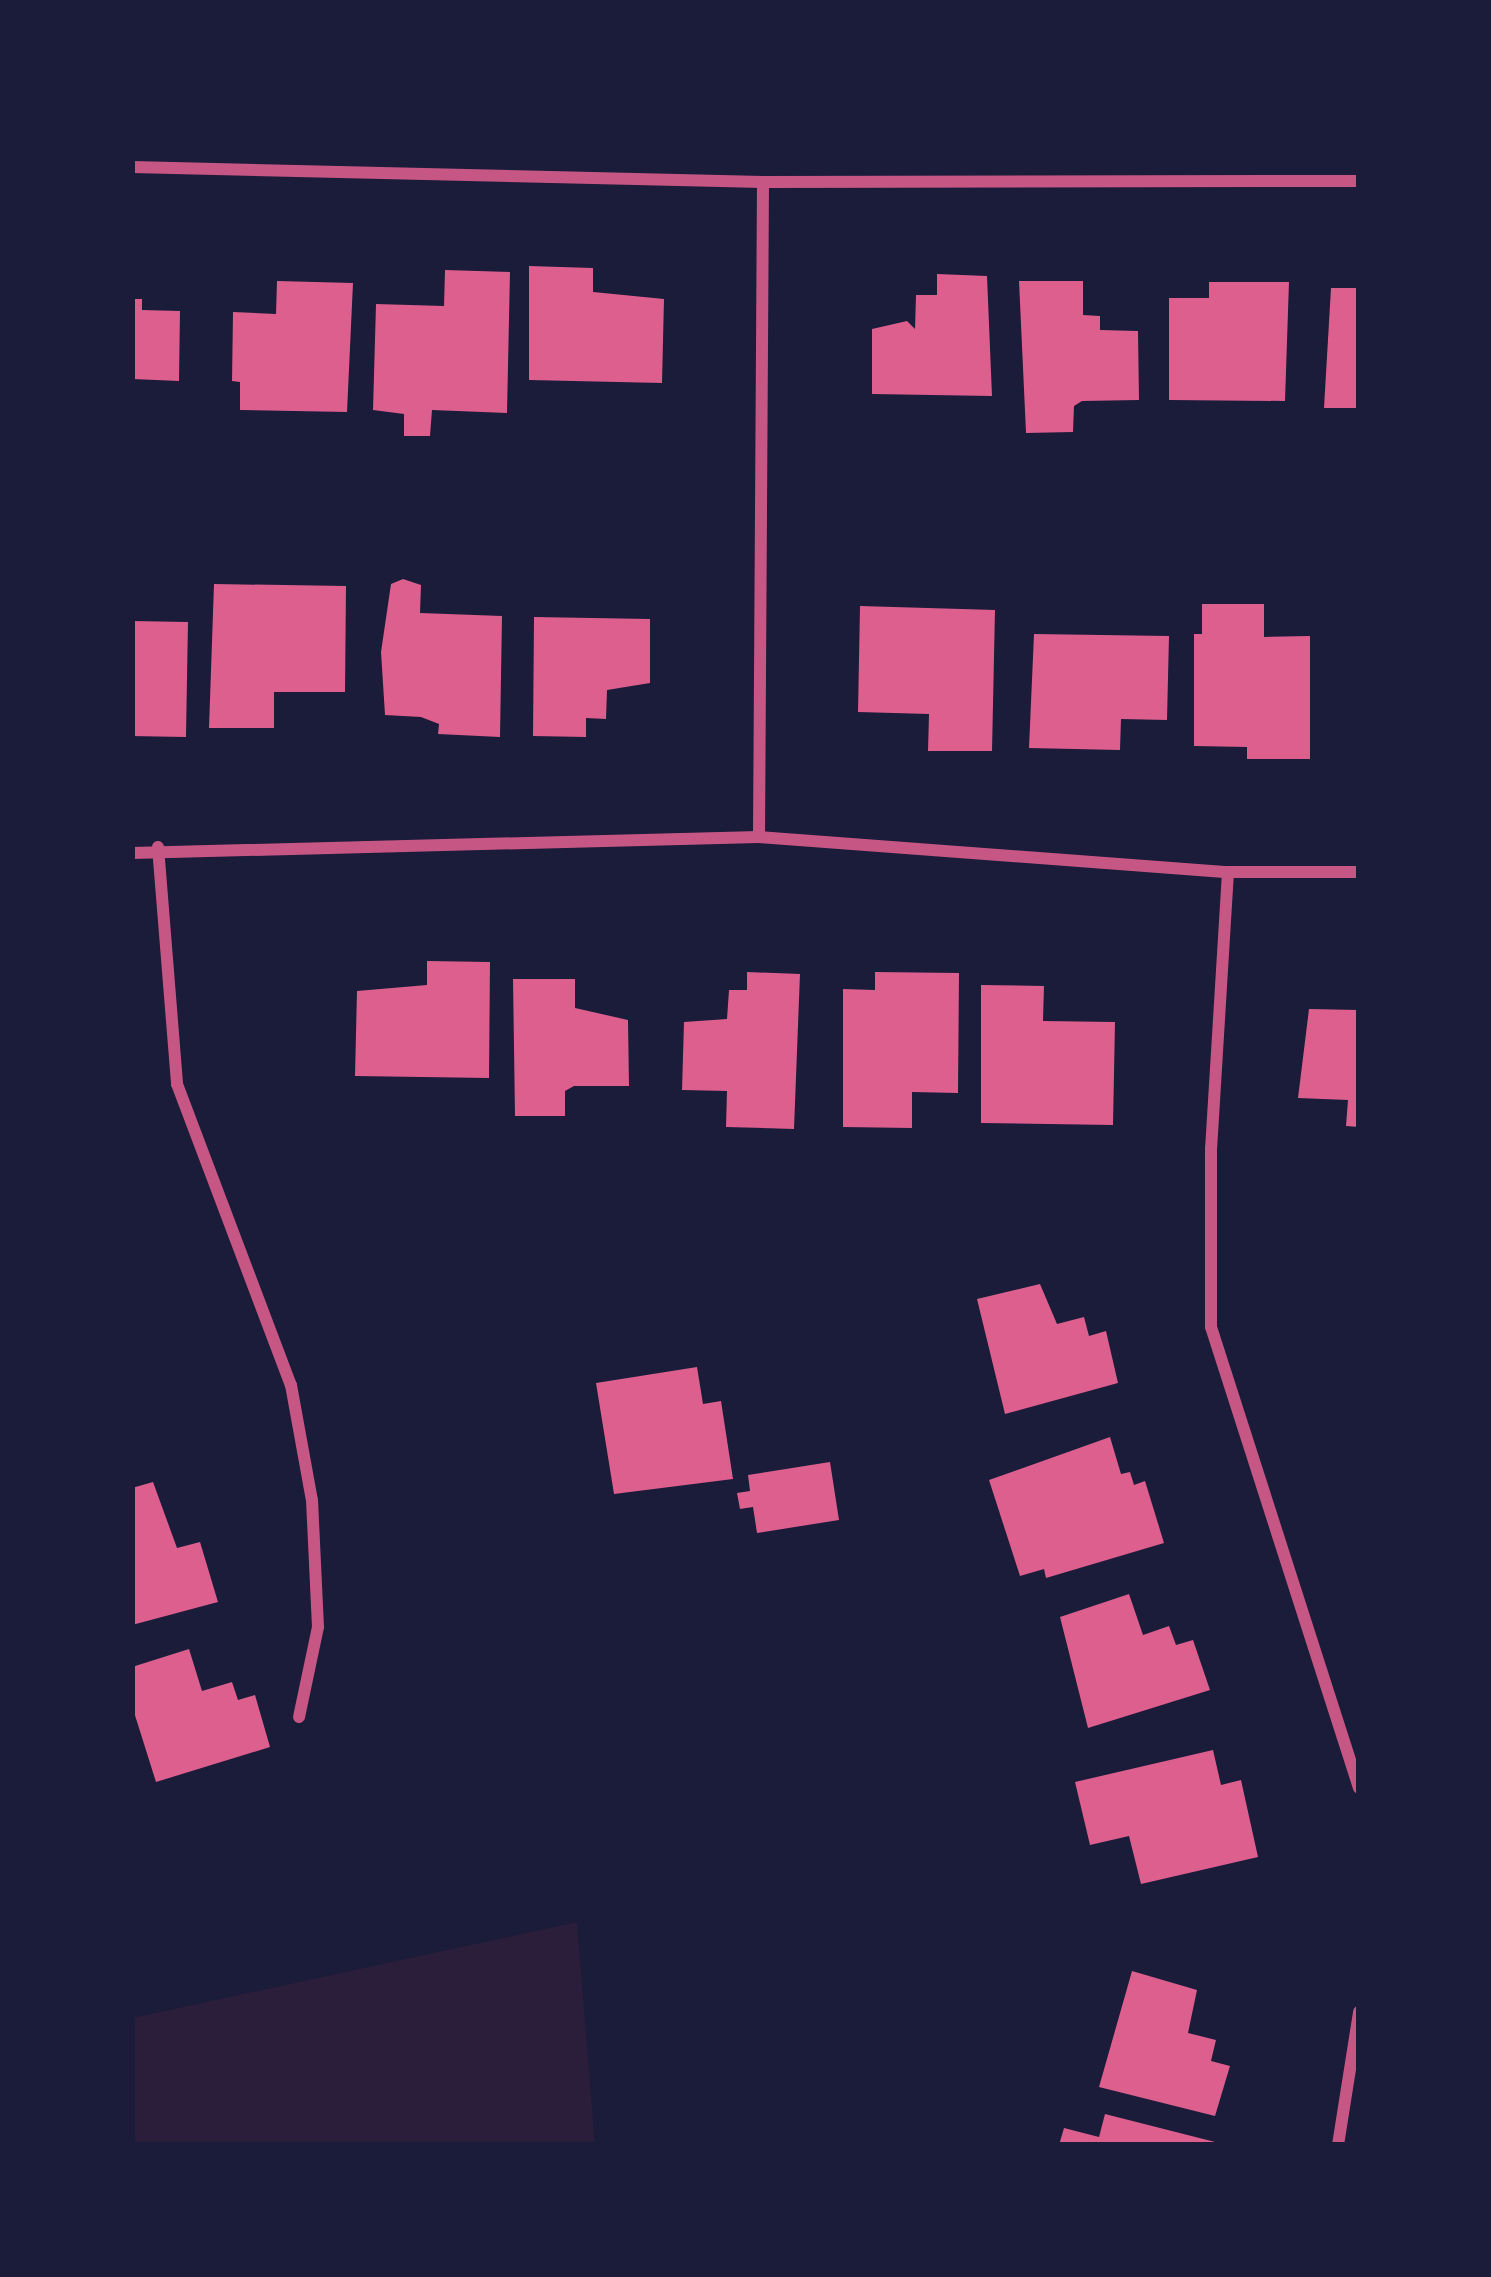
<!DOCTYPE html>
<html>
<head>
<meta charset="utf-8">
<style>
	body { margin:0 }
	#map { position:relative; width:1491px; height:2277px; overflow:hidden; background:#1b1b3a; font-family:Roboto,sans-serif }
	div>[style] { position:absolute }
	.green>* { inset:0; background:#2a1e3b }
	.building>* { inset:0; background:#dd5f8e; transform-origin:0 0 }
	.minor>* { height:12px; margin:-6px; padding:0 6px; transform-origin:6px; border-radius:6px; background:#c65784 }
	span { translate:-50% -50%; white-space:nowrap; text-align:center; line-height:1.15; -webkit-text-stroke:9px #1b1b3a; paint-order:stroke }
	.frame { position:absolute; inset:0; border:135px solid #1b1b3a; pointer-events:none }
</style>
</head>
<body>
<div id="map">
	<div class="green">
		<i style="clip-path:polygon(577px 1922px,595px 2145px,132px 2145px,132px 2018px)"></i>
	</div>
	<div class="building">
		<i style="clip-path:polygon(529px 266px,593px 268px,593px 292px,664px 299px,662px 383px,529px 380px)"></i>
		<i style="clip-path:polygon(445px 270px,510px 272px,507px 413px,432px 410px,430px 436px,404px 436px,404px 414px,373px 410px,376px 304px,444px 306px)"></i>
		<i style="clip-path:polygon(937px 274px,987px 276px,992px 396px,872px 394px,872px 329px,907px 321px,915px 329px,916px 295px,937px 295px)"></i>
		<i style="clip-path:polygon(277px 281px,353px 283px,347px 412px,240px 410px,240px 382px,232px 381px,233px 312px,276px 314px)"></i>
		<i style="clip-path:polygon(1019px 281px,1083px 281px,1083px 315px,1100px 316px,1100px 330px,1138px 331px,1139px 400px,1082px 401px,1074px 406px,1073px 432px,1026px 433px)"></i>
		<i style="clip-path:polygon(1209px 282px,1289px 282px,1285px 401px,1169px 400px,1169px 298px,1209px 298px)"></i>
		<i style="clip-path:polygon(1331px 288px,1359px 288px,1359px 408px,1324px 408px)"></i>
		<i style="clip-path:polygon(132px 299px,142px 299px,142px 310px,180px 311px,179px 381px,132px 379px)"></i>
		<i style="clip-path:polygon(403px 579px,421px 585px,420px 613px,502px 616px,500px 737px,438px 734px,439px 724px,421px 717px,385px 715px,381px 652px,391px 584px)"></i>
		<i style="clip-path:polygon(214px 584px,346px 586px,345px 692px,274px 692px,274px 728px,209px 728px)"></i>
		<i style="clip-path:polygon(1202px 604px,1264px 604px,1264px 637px,1310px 636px,1310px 759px,1247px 759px,1247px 747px,1194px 746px,1194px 634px,1202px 634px)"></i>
		<i style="clip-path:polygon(860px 606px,995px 610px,992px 751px,928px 751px,929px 714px,858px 712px)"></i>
		<i style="clip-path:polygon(534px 617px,650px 619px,650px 683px,607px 690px,606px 719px,586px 718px,586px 737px,533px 736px)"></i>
		<i style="left:132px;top:621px;width:56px;height:115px;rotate:1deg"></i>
		<i style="clip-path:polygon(1034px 634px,1169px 636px,1167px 720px,1121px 719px,1120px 750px,1029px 748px)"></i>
		<i style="clip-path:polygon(427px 961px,490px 962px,489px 1078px,355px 1076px,357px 991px,427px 985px)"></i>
		<i style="clip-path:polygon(747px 972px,800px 974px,794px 1129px,726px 1127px,727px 1091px,682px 1090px,684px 1022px,727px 1019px,729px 990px,747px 990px)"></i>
		<i style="clip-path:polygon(875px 972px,959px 973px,958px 1093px,912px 1092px,912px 1128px,843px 1127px,843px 989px,875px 990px)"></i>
		<i style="clip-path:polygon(513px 979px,575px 979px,575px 1008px,628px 1020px,629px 1086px,574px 1086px,565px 1091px,565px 1116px,515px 1116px)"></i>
		<i style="clip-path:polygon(981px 985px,1044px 986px,1043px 1021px,1115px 1022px,1113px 1125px,981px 1123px)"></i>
		<i style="clip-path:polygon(1309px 1009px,1359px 1010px,1359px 1127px,1346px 1126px,1348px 1100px,1298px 1098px)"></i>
		<i style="clip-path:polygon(1040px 1284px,1057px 1324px,1084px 1317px,1089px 1336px,1106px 1331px,1118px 1383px,1005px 1414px,977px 1299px)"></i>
		<i style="clip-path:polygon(697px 1367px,703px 1404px,721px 1401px,733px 1479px,614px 1494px,596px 1383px)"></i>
		<i style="clip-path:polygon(1110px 1437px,1121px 1474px,1130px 1472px,1134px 1485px,1145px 1481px,1164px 1543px,1046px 1578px,1044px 1569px,1020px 1576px,989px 1480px)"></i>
		<i style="clip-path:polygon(830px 1462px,839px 1520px,757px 1533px,753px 1507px,740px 1509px,737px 1493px,750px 1491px,748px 1475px)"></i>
		<i style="clip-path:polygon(153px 1482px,177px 1548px,200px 1542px,218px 1602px,132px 1625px,132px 1488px)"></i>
		<i style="clip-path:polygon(1129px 1594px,1143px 1635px,1169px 1626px,1176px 1645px,1193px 1640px,1210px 1690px,1088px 1728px,1060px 1617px)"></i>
		<i style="clip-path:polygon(189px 1649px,202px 1691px,232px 1682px,238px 1700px,255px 1695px,270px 1747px,156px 1782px,133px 1709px,132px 1667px)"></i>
		<i style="clip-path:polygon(1213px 1750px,1221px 1785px,1241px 1780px,1258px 1857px,1141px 1884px,1129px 1836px,1090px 1845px,1075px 1782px)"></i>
		<i style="clip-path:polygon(1132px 1971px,1197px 1990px,1188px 2033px,1216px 2040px,1211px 2061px,1230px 2066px,1215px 2116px,1099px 2087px)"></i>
		<i style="clip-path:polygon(1105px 2114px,1219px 2143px,1219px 2145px,1059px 2145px,1064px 2128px,1099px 2137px)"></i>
	</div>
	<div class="minor">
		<i style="left:132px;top:167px;width:631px;rotate:1.36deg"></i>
		<i style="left:763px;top:182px;width:596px;rotate:-0.1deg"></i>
		<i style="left:759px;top:837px;width:655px;rotate:-89.65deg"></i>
		<i style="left:158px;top:847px;width:238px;rotate:85.4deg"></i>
		<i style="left:177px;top:1084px;width:322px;rotate:69.3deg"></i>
		<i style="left:291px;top:1385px;width:117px;rotate:79.7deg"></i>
		<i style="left:312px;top:1500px;width:127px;rotate:87.3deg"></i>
		<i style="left:318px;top:1627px;width:92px;rotate:101.9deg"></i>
		<i style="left:132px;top:853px;width:627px;rotate:-1.46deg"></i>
		<i style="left:759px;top:837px;width:470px;rotate:4.3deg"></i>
		<i style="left:1228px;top:872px;width:131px"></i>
		<i style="left:1228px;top:872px;width:277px;rotate:93.5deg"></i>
		<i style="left:1211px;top:1148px;width:179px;rotate:90deg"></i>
		<i style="left:1211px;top:1327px;width:484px;rotate:72.2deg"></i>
		<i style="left:1338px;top:2145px;width:135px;rotate:-81deg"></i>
	</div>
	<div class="frame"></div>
</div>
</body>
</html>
